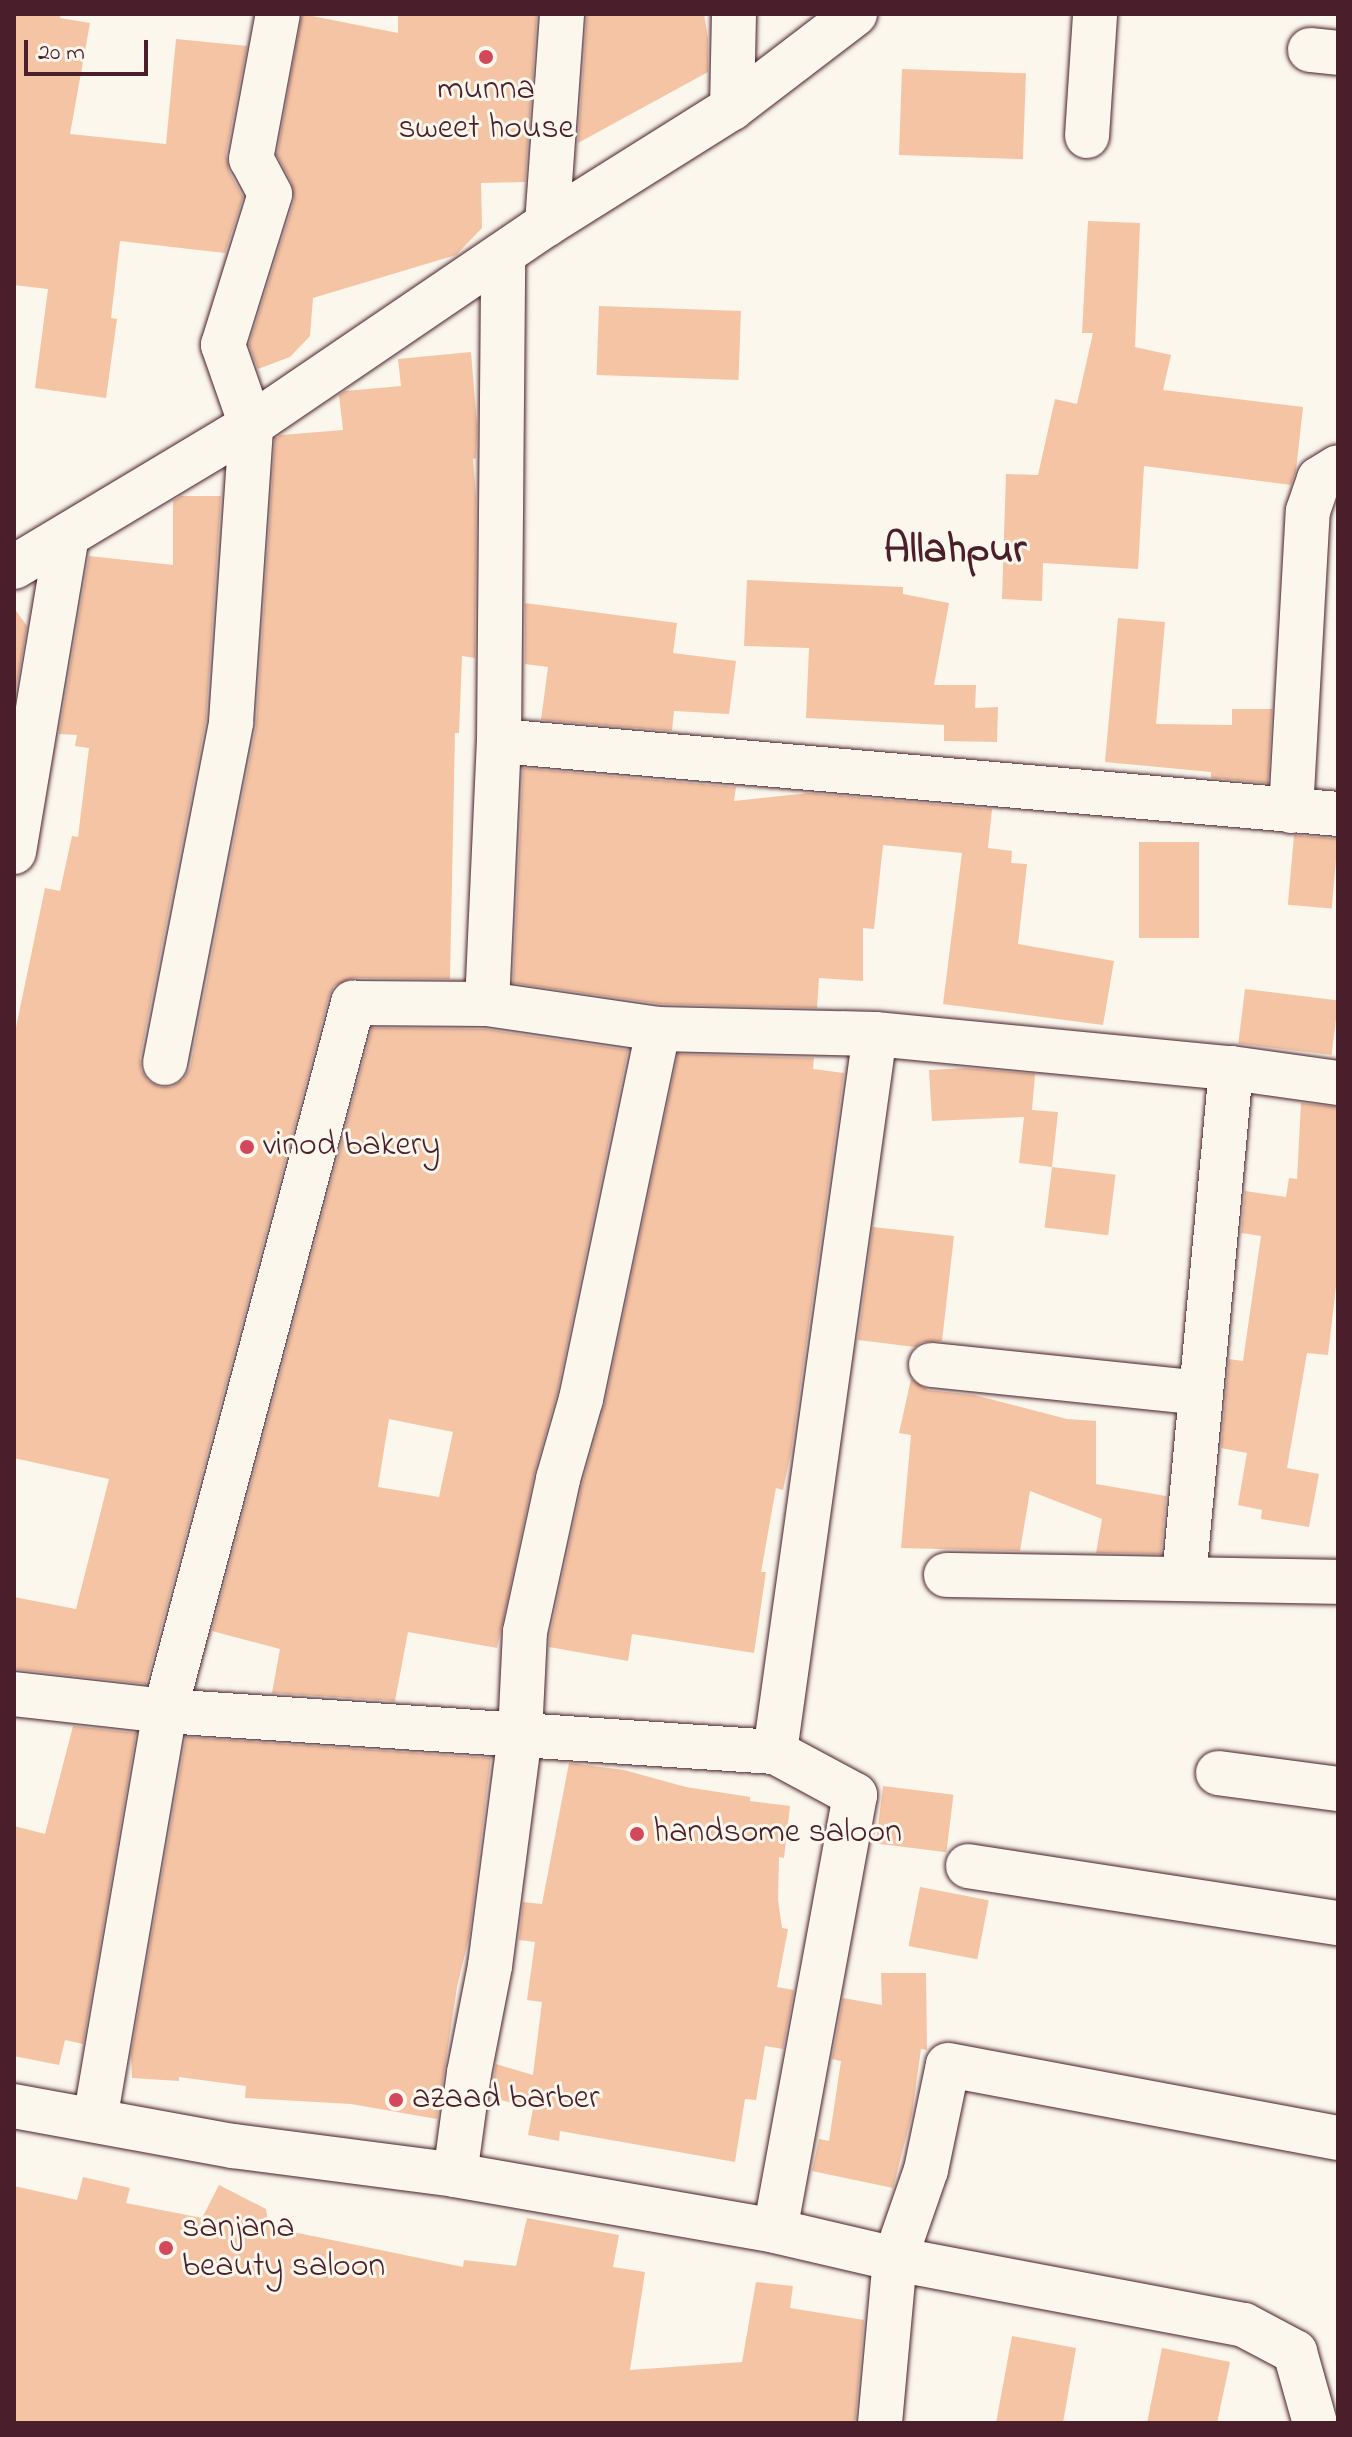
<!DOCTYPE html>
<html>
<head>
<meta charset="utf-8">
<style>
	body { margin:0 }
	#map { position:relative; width:1352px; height:2437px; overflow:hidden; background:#fbf7ec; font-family:"Indie Flower",sans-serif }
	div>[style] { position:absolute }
	.building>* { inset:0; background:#f5c4a5; transform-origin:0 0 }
	.roads { filter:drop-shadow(0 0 2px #4a1f2b) drop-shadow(0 0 2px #4a1f2b) }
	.street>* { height:44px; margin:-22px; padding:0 22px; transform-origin:22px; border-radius:22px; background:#fbf7ec }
	.dots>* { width:22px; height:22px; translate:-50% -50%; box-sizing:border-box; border:4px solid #fbf7ec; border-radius:50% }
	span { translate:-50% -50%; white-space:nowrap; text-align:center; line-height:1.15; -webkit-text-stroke:6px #fbf7ec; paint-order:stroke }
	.poi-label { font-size:34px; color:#4a1f2b }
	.left { translate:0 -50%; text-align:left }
	.district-label { font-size:42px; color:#4a1f2b; font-weight:700 }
	.frame { position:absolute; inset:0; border:16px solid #4a1f2b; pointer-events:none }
	.scale { position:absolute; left:24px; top:40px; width:124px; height:36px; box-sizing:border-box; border:4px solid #4a1f2b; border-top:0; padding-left:10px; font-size:24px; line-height:28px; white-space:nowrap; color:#4a1f2b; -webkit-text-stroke:6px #fbf7ec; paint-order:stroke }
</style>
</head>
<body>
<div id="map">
	<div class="building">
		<i style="clip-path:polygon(14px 14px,61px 14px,60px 18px,90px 23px,70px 134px,166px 144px,176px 39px,247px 46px,226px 154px,229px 171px,243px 197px,225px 253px,120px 241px,111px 318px,117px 319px,106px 398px,35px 388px,48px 289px,14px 285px)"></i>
		<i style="clip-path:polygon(302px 14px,398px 33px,398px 14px,537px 14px,525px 182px,481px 183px,482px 228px,456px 255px,313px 298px,310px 336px,290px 357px,258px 369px,249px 345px,294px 201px,292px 183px,277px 155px)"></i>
		<i style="clip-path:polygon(587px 14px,704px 14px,708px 39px,708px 72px,578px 143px)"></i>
		<i style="left:902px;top:69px;width:124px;height:86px;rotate:2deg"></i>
		<i style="clip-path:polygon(1088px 221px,1140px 223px,1135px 347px,1171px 355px,1163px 390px,1303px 407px,1296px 470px,1291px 485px,1144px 466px,1138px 569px,1043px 563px,1042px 601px,1002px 599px,1006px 474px,1038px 475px,1055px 399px,1077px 404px,1093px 333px,1082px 333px)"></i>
		<i style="left:599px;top:306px;width:142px;height:69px;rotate:2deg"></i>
		<i style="clip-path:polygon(471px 352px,477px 425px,476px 458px,473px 459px,476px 496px,475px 658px,462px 656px,459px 733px,455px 733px,450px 979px,453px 979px,353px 978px,334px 986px,329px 996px,146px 1684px,14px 1669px,14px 1597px,76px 1609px,109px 1479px,14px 1458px,14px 1037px,45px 888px,60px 891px,72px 836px,78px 837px,89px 748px,75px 746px,77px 735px,59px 734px,89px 556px,173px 565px,173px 501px,181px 496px,221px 496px,206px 719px,140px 1058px,141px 1070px,148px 1081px,160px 1087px,172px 1087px,183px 1080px,190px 1068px,256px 727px,275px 439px,281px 435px,343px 430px,339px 395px,345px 391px,401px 386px,398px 359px)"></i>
		<i style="clip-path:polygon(747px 580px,903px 587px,903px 594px,949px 603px,934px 685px,976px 685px,975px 708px,998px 707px,997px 742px,944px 741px,944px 725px,806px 718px,809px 648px,744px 646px)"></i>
		<i style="clip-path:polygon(525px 603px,677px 623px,673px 653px,736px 661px,729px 714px,674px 711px,672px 731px,541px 720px,548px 667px,525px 664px)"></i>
		<i style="clip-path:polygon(14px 608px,27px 626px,14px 701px)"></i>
		<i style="clip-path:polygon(1118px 618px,1165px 622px,1156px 724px,1232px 725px,1232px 709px,1272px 709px,1268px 783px,1211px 778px,1211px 772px,1105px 762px)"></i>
		<i style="clip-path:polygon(523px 768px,736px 787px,734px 801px,809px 793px,992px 809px,988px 848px,1012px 851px,1011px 863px,1027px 864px,1018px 944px,1114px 961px,1103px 1025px,943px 1004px,962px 853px,883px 845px,874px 929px,863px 928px,863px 981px,819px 978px,817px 1008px,660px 1004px,513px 983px)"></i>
		<i style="left:1294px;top:835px;width:44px;height:70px;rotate:5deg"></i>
		<i style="left:1139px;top:842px;width:60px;height:96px"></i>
		<i style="left:1245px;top:989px;width:94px;height:55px;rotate:7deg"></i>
		<i style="clip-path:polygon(evenodd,372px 1028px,485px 1029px,628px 1050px,557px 1393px,534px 1474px,497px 1648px,408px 1632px,395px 1701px,272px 1693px,280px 1649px,212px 1631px,372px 1028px,389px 1419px,453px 1432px,439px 1497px,378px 1487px,389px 1419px)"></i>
		<i style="clip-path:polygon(678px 1054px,814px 1058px,813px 1069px,844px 1073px,791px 1453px,783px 1490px,776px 1488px,761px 1572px,766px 1572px,754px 1653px,632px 1634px,628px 1661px,549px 1647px,550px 1635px,582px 1485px,605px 1404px)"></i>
		<i style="clip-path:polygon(965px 1068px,1035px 1074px,1032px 1110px,1058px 1112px,1052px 1167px,1019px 1163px,1024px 1117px,932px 1121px,929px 1070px)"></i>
		<i style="clip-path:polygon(1301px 1103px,1338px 1107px,1338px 1269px,1328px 1355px,1307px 1353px,1287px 1468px,1319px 1474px,1309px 1527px,1261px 1519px,1262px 1510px,1238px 1505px,1247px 1453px,1221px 1448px,1229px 1359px,1243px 1361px,1261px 1236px,1241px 1233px,1245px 1191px,1286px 1197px,1289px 1178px,1297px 1179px)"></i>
		<i style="left:1052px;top:1167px;width:64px;height:61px;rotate:7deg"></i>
		<i style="clip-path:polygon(873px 1227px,954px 1236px,942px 1341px,922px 1342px,915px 1347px,858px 1340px)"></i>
		<i style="clip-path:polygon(911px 1379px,928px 1390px,974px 1395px,1067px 1419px,1096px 1421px,1096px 1484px,1166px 1496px,1161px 1554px,1096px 1553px,1102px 1519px,1030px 1491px,1020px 1551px,901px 1548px,911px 1435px,899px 1433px)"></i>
		<i style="clip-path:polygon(73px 1726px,136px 1733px,83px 2044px,65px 2040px,59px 2065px,14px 2056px,14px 1826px,45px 1834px)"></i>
		<i style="clip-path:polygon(186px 1737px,491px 1758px,469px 1937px,457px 1987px,437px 2119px,351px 2104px,245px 2098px,246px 2086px,179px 2077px,179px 2081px,132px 2078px,131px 2055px)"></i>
		<i style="clip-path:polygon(569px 1763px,624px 1770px,686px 1787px,750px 1797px,750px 1801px,790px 1806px,784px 1858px,779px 1857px,778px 1900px,782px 1928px,788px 1929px,777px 1987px,794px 1990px,783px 2049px,765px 2046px,756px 2100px,745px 2099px,735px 2162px,560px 2131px,559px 2141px,528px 2135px,533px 2109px,491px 2097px,496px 2064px,533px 2075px,542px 2002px,527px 2000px,535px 1942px,519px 1940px,523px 1902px,542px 1904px)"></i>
		<i style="left:883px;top:1786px;width:71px;height:58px;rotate:7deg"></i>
		<i style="left:920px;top:1887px;width:70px;height:60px;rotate:11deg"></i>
		<i style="clip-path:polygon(881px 1973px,926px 1973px,927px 2050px,921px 2049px,912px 2114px,893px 2188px,812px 2171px,819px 2139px,829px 2141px,841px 2061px,832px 2059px,843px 1998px,882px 2005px)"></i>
		<i style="clip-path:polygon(83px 2177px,130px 2188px,126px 2203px,202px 2218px,219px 2185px,266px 2209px,269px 2227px,463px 2267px,464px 2260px,516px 2266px,527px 2218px,619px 2235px,613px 2267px,645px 2272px,630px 2370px,742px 2362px,756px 2282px,793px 2286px,790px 2308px,864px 2320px,855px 2423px,14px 2423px,14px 2186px,77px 2200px)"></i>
		<i style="clip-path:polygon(1012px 2336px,1076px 2348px,1063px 2423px,996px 2423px)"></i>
		<i style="clip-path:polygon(1162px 2348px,1230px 2362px,1217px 2423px,1147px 2423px)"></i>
	</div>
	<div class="roads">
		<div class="street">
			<i style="left:1310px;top:50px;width:28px;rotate:6deg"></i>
			<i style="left:732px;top:108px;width:94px;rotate:-88.8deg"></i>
			<i style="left:1087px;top:136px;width:122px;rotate:-86.2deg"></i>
			<i style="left:547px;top:224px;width:211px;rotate:-85.9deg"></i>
			<i style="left:14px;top:567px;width:276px;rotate:-30.9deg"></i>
			<i style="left:251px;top:425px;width:358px;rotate:-34.2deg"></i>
			<i style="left:547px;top:224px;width:218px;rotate:-32.1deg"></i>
			<i style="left:732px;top:108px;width:155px;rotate:-37.4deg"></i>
			<i style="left:499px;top:741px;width:842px;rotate:4.97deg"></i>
			<i style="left:1291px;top:811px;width:300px;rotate:-86.8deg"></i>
			<i style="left:1308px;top:511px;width:34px;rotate:-71deg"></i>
			<i style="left:1319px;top:479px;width:22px;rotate:-32deg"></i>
			<i style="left:14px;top:852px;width:320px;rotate:-80.5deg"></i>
			<i style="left:487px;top:1004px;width:263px;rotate:-87.4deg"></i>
			<i style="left:499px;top:741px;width:484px;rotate:-89.5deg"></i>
			<i style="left:165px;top:1063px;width:347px;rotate:-79deg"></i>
			<i style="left:231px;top:722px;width:298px;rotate:-86.1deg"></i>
			<i style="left:251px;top:425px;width:85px;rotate:-109.3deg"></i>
			<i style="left:223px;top:345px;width:158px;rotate:-72.7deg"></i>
			<i style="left:270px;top:194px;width:40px;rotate:-118deg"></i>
			<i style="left:251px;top:159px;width:147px;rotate:-79.5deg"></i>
			<i style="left:931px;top:1365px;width:271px;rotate:5.9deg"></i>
			<i style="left:946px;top:1575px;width:392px;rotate:1deg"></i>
			<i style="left:1184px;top:1578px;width:512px;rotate:-84.73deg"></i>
			<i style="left:14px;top:1694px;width:152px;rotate:6.4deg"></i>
			<i style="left:165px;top:1711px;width:611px;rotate:3.85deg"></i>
			<i style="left:775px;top:1752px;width:91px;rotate:28.3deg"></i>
			<i style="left:855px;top:1795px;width:443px;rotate:100.4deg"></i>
			<i style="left:775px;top:1752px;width:725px;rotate:-82.07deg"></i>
			<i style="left:1218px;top:1773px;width:121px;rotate:7.6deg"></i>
			<i style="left:968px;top:1866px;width:374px;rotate:8.8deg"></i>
			<i style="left:14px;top:2106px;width:223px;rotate:10.4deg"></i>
			<i style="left:233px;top:2146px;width:224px;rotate:7.4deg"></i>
			<i style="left:455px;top:2175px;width:325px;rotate:9.9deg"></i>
			<i style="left:775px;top:2231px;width:123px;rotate:13.1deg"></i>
			<i style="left:895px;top:2259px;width:355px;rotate:10.7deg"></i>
			<i style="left:1244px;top:2325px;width:58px;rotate:27.9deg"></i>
			<i style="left:1295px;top:2352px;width:74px;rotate:74.3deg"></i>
			<i style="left:95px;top:2120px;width:415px;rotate:-80.3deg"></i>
			<i style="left:165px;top:1711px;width:733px;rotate:-75.13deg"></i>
			<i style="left:353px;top:1003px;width:134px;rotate:0.4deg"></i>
			<i style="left:487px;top:1004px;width:173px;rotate:8.3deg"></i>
			<i style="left:658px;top:1029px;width:217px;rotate:1.3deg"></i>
			<i style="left:875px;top:1034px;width:358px;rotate:5.5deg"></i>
			<i style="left:1231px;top:1068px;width:108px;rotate:8deg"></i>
			<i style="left:455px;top:2175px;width:103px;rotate:-82.2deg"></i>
			<i style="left:469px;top:2073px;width:109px;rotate:-78.9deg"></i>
			<i style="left:490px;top:1966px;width:234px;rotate:-82.6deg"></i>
			<i style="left:520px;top:1734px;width:102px;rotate:-87.2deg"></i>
			<i style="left:525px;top:1632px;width:157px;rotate:-77.8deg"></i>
			<i style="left:558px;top:1479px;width:83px;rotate:-74deg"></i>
			<i style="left:581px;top:1399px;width:378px;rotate:-78.2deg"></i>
			<i style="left:880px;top:2423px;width:165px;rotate:-84.8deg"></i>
			<i style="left:895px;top:2259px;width:94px;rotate:-70.8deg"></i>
			<i style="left:926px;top:2170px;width:107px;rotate:-78.2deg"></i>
			<i style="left:948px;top:2065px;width:397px;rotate:10.6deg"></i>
		</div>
	</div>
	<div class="dots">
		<i style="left:486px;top:57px;background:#d1495b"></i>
		<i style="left:247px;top:1147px;background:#d1495b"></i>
		<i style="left:637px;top:1834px;background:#d1495b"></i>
		<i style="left:396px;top:2100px;background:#d1495b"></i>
		<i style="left:166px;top:2248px;background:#d1495b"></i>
	</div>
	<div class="poi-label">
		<span style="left:486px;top:110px">munna<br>sweet house</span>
		<span class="left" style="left:263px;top:1147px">vinod bakery</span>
		<span class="left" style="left:653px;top:1834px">handsome saloon</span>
		<span class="left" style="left:412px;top:2100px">azaad barber</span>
		<span class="left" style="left:182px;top:2248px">sanjana<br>beauty saloon</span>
	</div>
	<div class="district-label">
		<span style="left:955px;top:551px">Allahpur</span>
	</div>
	<div class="frame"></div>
	<div class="scale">20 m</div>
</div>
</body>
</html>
